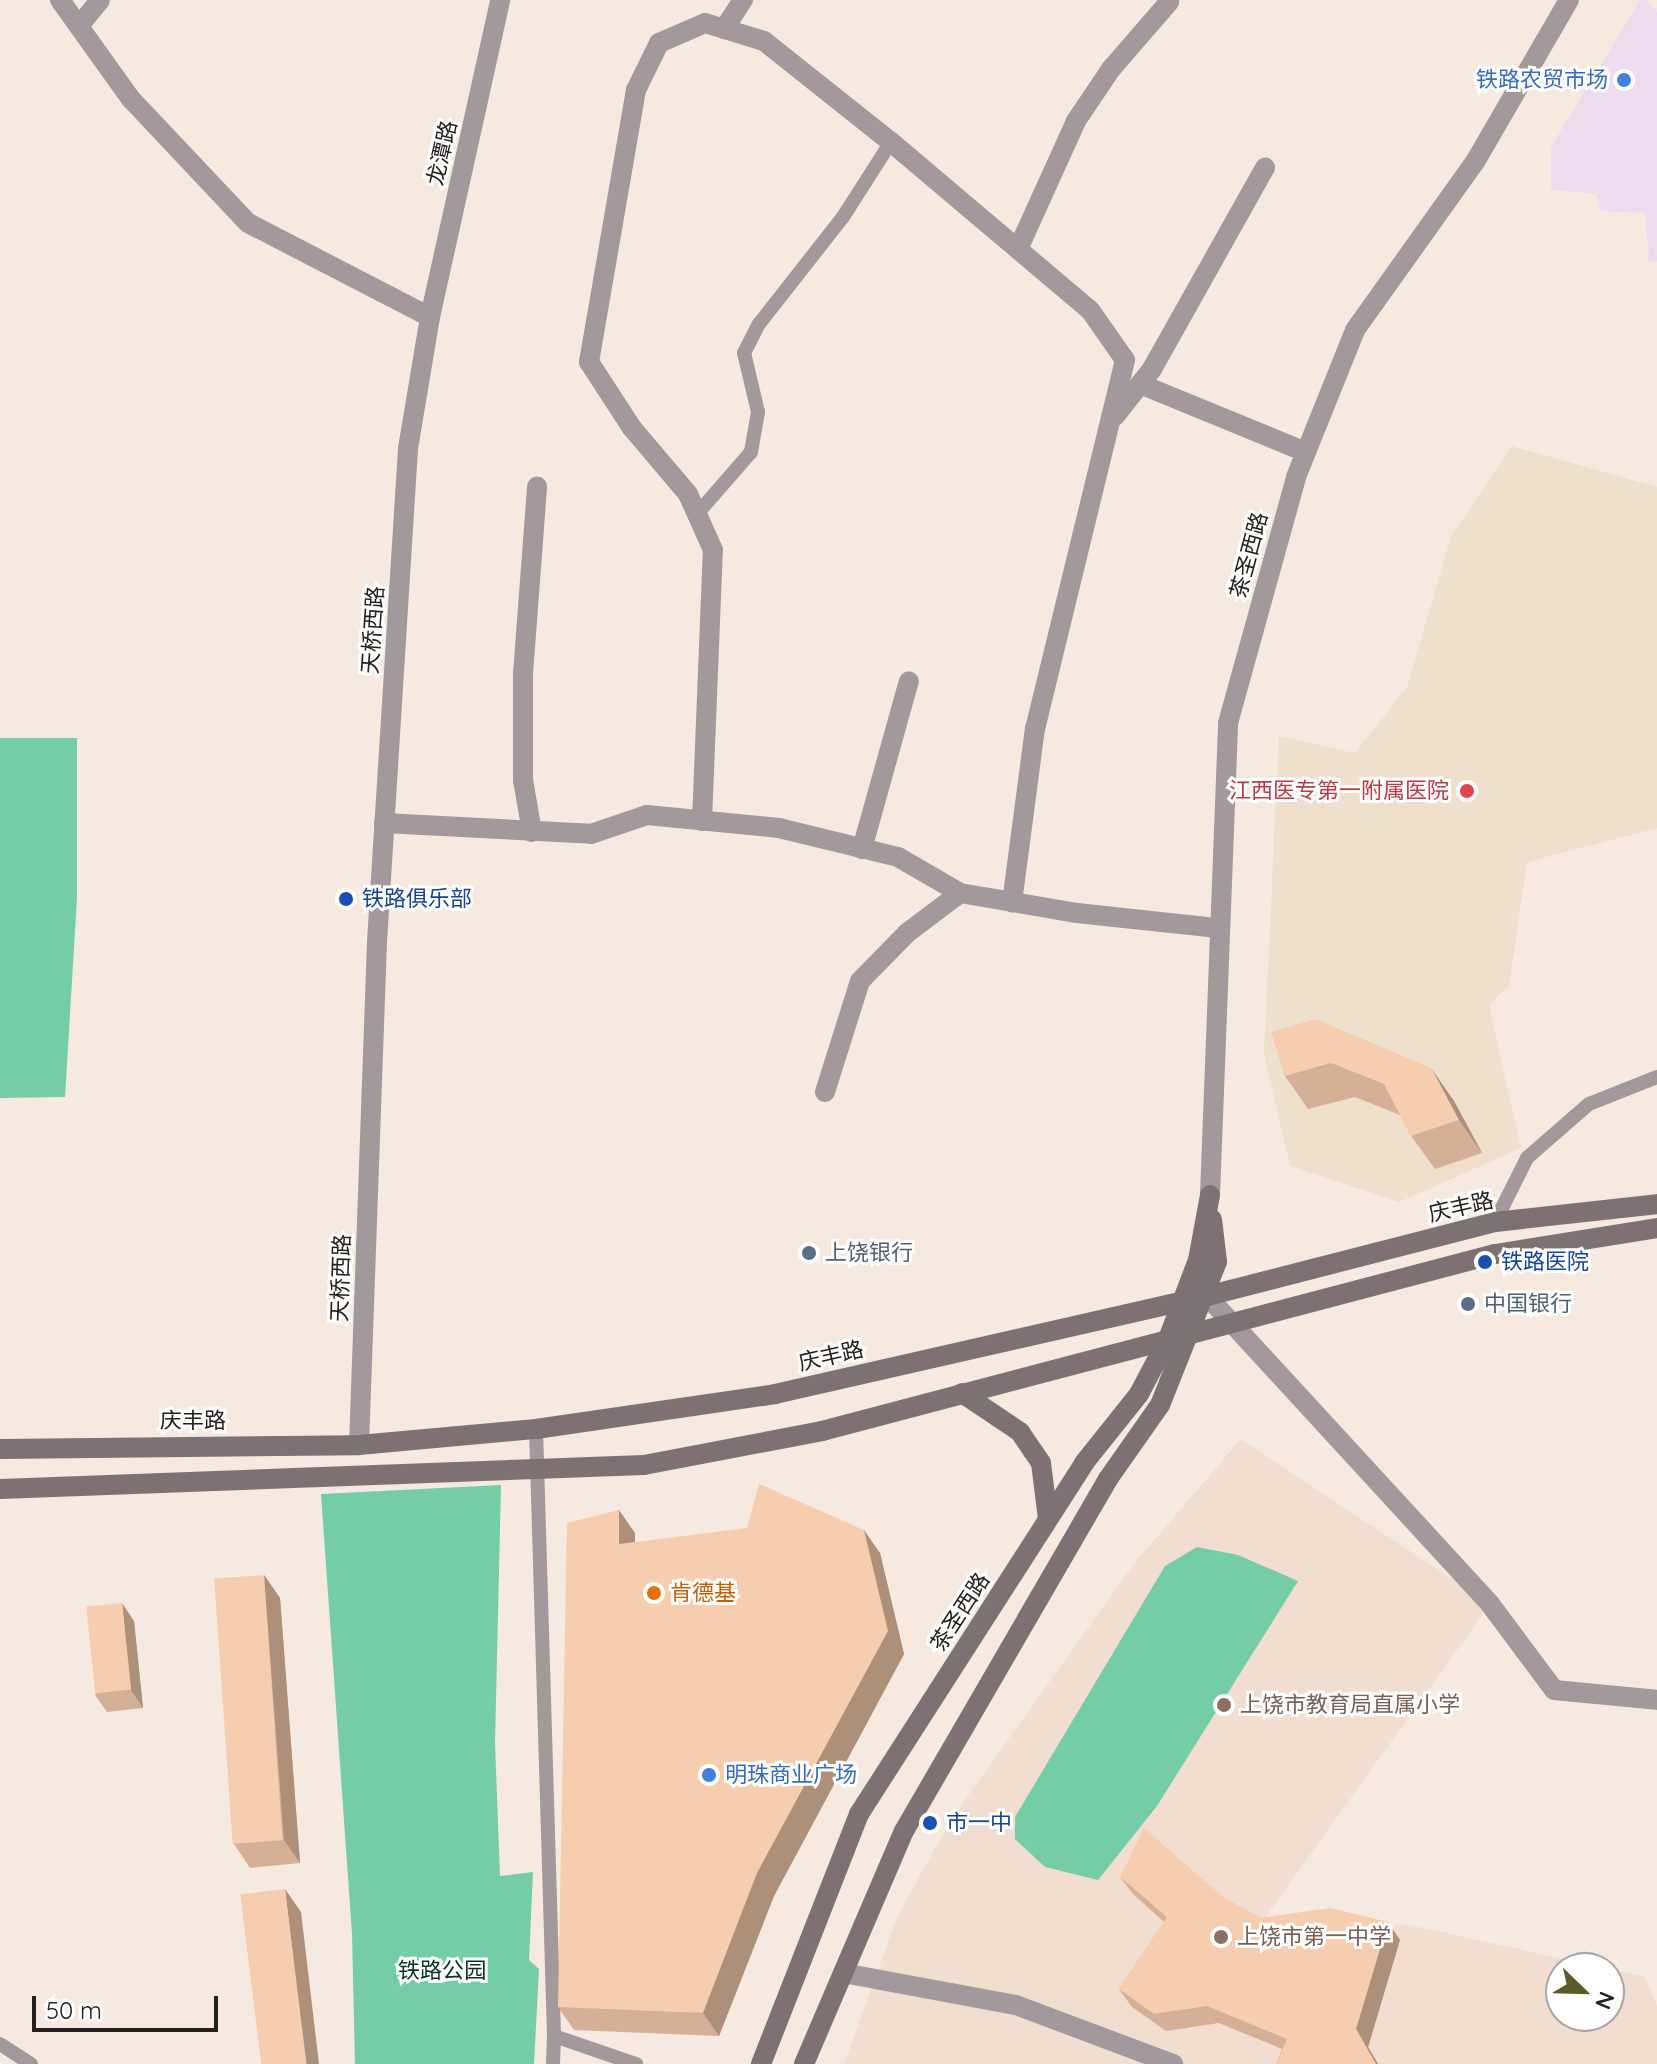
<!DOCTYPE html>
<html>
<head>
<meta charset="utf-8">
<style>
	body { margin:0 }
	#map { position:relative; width:1657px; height:2064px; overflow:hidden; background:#f6e9e0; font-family:Quicksand,"Noto Sans SC",sans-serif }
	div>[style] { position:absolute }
	.commercial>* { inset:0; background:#ecdcee }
	.built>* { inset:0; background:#f2ded0 }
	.medical>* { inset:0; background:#eee0cd }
	.green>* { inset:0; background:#74cda7 }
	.service>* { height:14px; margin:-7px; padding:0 7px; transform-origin:7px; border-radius:7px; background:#a1999b }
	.minor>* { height:20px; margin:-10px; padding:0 10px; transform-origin:10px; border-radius:10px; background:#a1999b }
	.tertiary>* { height:20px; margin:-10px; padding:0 10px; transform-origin:10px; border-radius:10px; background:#a1999b }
	.secondary>* { height:20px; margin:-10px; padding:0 10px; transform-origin:10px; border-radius:10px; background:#7c7274 }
	.wall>* { inset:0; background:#d4b096 }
	.shaded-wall>* { inset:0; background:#ac907a }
	.building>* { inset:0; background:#f6cdae; transform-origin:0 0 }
	.dots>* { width:22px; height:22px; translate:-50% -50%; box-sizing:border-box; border:4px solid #fff; border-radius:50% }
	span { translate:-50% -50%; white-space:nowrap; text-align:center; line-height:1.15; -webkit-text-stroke:6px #fff; paint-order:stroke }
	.shop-label { font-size:22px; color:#366cbe }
	.right { translate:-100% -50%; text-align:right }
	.left { translate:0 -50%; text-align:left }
	.street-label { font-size:22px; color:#24201c }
	.health-label { font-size:22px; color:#be3a42 }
	.transit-label { font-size:22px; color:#164399 }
	.service-label { font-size:22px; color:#4e5e75 }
	.food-label { font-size:22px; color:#c56008 }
	.education-label { font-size:22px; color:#785e54 }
	.park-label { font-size:22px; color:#073122 }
	.north { position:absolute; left:1545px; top:1952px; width:80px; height:80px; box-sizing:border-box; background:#fff; border:2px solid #a7a6a4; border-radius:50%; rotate:113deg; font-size:22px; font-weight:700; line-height:32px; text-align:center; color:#24201c }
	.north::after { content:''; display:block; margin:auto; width:28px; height:36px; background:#5a5b28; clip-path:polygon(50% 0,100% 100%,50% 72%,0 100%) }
	.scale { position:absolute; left:32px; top:1996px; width:186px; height:36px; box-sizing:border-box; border:4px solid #24201c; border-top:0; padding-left:10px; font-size:24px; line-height:28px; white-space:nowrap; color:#24201c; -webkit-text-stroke:6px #fff; paint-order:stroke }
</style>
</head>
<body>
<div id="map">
	<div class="commercial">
		<i style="clip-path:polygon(1640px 0,1647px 0,1657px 12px,1657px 261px,1649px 261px,1645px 213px,1601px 211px,1596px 194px,1551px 190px,1551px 147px)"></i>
	</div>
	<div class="built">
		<i style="clip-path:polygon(1241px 1439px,1490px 1604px,1262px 1922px,1410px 1925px,1603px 1968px,1561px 1968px,1561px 2016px,1609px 2016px,1609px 1969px,1645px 1977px,1657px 2006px,1657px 2064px,844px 2064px,898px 1915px,952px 1818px,1133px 1565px)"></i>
	</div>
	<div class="medical">
		<i style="clip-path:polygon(1512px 446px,1657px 487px,1657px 828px,1527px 862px,1509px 986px,1489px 1005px,1521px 1148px,1399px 1202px,1290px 1166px,1264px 1054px,1279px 736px,1355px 753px,1407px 687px,1451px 536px)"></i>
	</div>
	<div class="green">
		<i style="clip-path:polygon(0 738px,77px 738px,77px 898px,65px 1097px,0 1098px)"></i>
		<i style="clip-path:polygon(501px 1485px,495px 1743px,500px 1876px,533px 1872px,529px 1960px,539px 1969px,534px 2064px,355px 2064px,352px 1934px,321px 1494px)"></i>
		<i style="clip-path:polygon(1197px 1547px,1238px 1555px,1298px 1581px,1157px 1806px,1098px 1880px,1045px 1867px,1015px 1839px,1015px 1817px,1165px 1566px)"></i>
	</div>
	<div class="service">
		<i style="left:697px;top:514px;width:82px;rotate:-48.9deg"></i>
		<i style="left:751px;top:452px;width:41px;rotate:-80.1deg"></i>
		<i style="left:758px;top:412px;width:61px;rotate:-103.3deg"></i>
		<i style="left:744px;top:353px;width:33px;rotate:-63deg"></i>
		<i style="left:759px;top:324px;width:136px;rotate:-51.9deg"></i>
		<i style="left:843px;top:217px;width:89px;rotate:-57.4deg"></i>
		<i style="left:1495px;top:1222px;width:72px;rotate:-63.4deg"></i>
		<i style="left:1527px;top:1158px;width:82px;rotate:-41.1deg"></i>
		<i style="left:1589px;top:1104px;width:73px;rotate:-21.7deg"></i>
		<i style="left:536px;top:1429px;width:607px;rotate:88.3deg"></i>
		<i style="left:554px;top:2036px;width:87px;rotate:18.9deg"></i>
		<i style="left:0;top:2044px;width:37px;rotate:33deg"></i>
		<i style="left:553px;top:2064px;width:28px;rotate:-88deg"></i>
	</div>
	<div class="minor">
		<i style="left:60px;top:0;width:122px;rotate:54.4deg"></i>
		<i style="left:131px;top:99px;width:170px;rotate:46.7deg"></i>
		<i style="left:248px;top:223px;width:205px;rotate:27.3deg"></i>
		<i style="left:430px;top:317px;width:134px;rotate:99.5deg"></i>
		<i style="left:408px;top:449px;width:494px;rotate:93.6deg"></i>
		<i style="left:377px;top:942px;width:503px;rotate:92.05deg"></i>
		<i style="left:79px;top:26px;width:33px;rotate:-51deg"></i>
		<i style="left:724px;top:29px;width:35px;rotate:-57deg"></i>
		<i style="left:1018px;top:249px;width:141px;rotate:-65.6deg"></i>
		<i style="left:1076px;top:121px;width:63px;rotate:-56.1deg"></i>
		<i style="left:1111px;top:69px;width:89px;rotate:-49.1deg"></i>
		<i style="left:1140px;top:384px;width:179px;rotate:22.3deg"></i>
		<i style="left:1115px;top:416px;width:60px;rotate:-51.8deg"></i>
		<i style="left:1152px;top:369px;width:231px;rotate:-60.7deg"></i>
		<i style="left:702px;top:821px;width:271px;rotate:-87.7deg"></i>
		<i style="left:713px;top:550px;width:61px;rotate:-114.1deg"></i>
		<i style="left:688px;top:494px;width:87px;rotate:-130.3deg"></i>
		<i style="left:632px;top:428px;width:79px;rotate:-123.1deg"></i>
		<i style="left:589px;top:362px;width:276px;rotate:-80.2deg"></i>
		<i style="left:636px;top:90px;width:52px;rotate:-63.9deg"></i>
		<i style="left:659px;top:43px;width:50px;rotate:-23.5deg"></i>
		<i style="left:705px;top:23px;width:62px;rotate:17deg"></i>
		<i style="left:764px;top:41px;width:162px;rotate:38.5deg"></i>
		<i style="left:891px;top:142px;width:260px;rotate:40.2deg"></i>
		<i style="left:1090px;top:310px;width:61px;rotate:55deg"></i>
		<i style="left:1125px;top:360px;width:379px;rotate:103.7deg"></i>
		<i style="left:1035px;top:728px;width:176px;rotate:97.5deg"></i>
		<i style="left:384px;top:823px;width:207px;rotate:3deg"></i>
		<i style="left:591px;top:834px;width:59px;rotate:-18.7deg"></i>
		<i style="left:647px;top:815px;width:133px;rotate:5.6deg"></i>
		<i style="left:779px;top:828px;width:122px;rotate:13.7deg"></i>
		<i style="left:898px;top:857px;width:72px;rotate:30.1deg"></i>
		<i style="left:960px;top:893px;width:119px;rotate:9.7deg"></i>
		<i style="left:1077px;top:913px;width:142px;rotate:6.1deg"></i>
		<i style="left:532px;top:832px;width:53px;rotate:-99.8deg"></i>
		<i style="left:523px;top:780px;width:106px;rotate:-90deg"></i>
		<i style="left:523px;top:674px;width:188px;rotate:-85.7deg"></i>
		<i style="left:862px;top:849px;width:174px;rotate:-74.4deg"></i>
		<i style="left:825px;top:1092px;width:116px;rotate:-72.5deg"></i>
		<i style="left:860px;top:981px;width:67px;rotate:-45.6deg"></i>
		<i style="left:907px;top:933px;width:66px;rotate:-37deg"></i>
		<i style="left:1207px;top:1296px;width:418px;rotate:47.4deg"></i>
		<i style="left:1490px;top:1604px;width:107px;rotate:53.3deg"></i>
		<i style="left:1554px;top:1690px;width:103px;rotate:5.5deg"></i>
		<i style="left:843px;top:1973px;width:176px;rotate:10.5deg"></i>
		<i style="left:1016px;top:2005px;width:168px;rotate:20.6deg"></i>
	</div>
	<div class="tertiary">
		<i style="left:430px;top:317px;width:325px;rotate:-77.5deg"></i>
		<i style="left:1210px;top:1195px;width:472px;rotate:-87.8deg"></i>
		<i style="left:1228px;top:723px;width:255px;rotate:-74.5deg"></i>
		<i style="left:1296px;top:477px;width:158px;rotate:-68.1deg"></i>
		<i style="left:1355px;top:330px;width:206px;rotate:-54.5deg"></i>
		<i style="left:1475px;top:162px;width:187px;rotate:-59.9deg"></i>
	</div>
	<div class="secondary">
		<i style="left:962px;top:1393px;width:70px;rotate:33.9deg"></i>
		<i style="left:1020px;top:1432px;width:23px;rotate:56deg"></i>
		<i style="left:1033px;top:1451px;width:14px;rotate:56deg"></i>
		<i style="left:1041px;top:1463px;width:56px;rotate:82.9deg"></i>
		<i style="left:0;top:1449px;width:359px;rotate:-0.6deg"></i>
		<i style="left:359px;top:1445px;width:178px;rotate:-5.2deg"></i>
		<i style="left:536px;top:1429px;width:242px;rotate:-8.3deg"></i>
		<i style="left:775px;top:1394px;width:443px;rotate:-12.8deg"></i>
		<i style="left:1207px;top:1296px;width:297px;rotate:-14.4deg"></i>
		<i style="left:1495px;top:1222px;width:163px;rotate:-6.3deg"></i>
		<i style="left:0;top:1489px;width:644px;rotate:-2.13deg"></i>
		<i style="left:644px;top:1465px;width:181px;rotate:-10.8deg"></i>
		<i style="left:822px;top:1431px;width:696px;rotate:-14.74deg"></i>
		<i style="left:1495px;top:1254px;width:164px;rotate:-9.1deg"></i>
		<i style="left:761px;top:2064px;width:269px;rotate:-68.6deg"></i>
		<i style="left:859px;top:1814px;width:417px;rotate:-57.3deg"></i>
		<i style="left:1084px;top:1463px;width:88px;rotate:-51.4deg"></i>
		<i style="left:1139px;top:1394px;width:62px;rotate:-62.2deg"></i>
		<i style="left:1168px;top:1339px;width:85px;rotate:-69.2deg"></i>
		<i style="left:1198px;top:1260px;width:66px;rotate:-79.5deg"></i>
		<i style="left:804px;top:2064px;width:254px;rotate:-66.8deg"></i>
		<i style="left:904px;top:1831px;width:407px;rotate:-59.9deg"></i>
		<i style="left:1108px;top:1479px;width:90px;rotate:-54.9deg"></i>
		<i style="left:1160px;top:1405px;width:154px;rotate:-68.3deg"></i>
		<i style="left:1217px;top:1262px;width:43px;rotate:-96.6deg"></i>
	</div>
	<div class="wall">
		<i style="clip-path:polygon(1272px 1032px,1454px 1101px,1482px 1153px,1435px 1169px,1411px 1136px,1400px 1115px,1355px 1097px,1308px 1109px,1285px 1076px)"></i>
		<i style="clip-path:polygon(635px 1533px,635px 1542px,880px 1553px,904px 1654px,774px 1896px,719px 2036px,574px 2030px,558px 2007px)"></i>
		<i style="clip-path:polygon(264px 1575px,280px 1598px,300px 1863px,250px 1868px,234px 1844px)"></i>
		<i style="clip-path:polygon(134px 1621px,143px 1708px,107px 1712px,95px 1695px)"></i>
		<i style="clip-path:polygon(1120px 1877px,1224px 1898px,1260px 1918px,1400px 1940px,1368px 2047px,1378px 2064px,1276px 2064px,1282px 2049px,1219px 2023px,1166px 2031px,1132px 2007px,1119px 1989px,1164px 1922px,1133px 1894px)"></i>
	</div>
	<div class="shaded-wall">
		<i style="clip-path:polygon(1431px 1068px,1454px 1101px,1482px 1153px,1459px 1120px)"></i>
		<i style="clip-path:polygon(619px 1510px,635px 1533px,635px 1567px,619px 1544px)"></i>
		<i style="clip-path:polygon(864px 1530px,880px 1553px,904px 1654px,774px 1896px,719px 2036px,703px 2013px)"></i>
		<i style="clip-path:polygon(264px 1575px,280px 1598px,300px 1863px,284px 1840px)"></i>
		<i style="clip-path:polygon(122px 1603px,134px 1621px,143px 1708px,131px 1690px)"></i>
		<i style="clip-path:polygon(285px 1889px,301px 1912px,319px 2064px,305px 2064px)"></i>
		<i style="clip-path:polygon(1388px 1922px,1400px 1940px,1368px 2047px,1378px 2064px,1376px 2064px,1356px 2029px)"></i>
	</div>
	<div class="building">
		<i style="clip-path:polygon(1315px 1019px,1431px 1068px,1459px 1120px,1411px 1136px,1384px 1084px,1331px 1063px,1285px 1076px,1272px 1032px)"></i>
		<i style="clip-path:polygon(759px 1484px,864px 1530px,888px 1631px,757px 1873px,703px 2013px,558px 2007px,567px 1523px,619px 1510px,619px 1544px,747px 1528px)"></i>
		<i style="left:264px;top:1575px;width:266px;height:50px;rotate:86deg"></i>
		<i style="left:122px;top:1603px;width:87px;height:36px;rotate:84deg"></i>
		<i style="clip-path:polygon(1144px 1828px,1224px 1898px,1260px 1918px,1330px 1908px,1388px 1922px,1356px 2029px,1376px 2064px,1276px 2064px,1287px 2039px,1207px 2006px,1154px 2014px,1119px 1989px,1167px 1917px,1120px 1877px)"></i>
		<i style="left:285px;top:1889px;width:176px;height:45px;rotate:83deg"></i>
	</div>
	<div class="dots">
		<i style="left:1624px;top:80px;background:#3f7fe0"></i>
		<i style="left:1467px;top:791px;background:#e0444e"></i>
		<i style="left:346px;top:899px;background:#1a4fb4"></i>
		<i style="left:809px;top:1253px;background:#5c6f8a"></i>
		<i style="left:1485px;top:1262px;background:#1a4fb4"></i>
		<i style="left:1468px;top:1304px;background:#5c6f8a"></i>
		<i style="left:654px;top:1593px;background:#e8710a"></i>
		<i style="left:1224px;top:1705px;background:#8d6e63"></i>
		<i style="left:709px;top:1775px;background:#3f7fe0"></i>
		<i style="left:930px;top:1823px;background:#1a4fb4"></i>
		<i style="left:1221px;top:1937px;background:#8d6e63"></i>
	</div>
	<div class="shop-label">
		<span class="right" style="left:1608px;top:80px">铁路农贸市场</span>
		<span class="left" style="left:725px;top:1775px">明珠商业广场</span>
	</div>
	<div class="street-label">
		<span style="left:442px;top:153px;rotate:-77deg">龙潭路</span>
		<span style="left:1249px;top:555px;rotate:-75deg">茶圣西路</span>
		<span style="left:373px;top:630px;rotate:-86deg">天桥西路</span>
		<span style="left:1461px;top:1207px;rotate:-13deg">庆丰路</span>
		<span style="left:341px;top:1278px;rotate:-88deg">天桥西路</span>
		<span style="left:831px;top:1356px;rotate:-13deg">庆丰路</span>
		<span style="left:193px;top:1421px">庆丰路</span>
		<span style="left:960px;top:1612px;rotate:-57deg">茶圣西路</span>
	</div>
	<div class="health-label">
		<span class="right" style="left:1449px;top:791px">江西医专第一附属医院</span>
	</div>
	<div class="transit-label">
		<span class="left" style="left:362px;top:899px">铁路俱乐部</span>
		<span class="left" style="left:1501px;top:1262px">铁路医院</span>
		<span class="left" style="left:946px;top:1823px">市一中</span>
	</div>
	<div class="service-label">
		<span class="left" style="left:825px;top:1253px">上饶银行</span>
		<span class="left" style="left:1484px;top:1304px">中国银行</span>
	</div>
	<div class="food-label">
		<span class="left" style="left:670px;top:1593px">肯德基</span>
	</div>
	<div class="education-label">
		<span class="left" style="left:1240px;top:1705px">上饶市教育局直属小学</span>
		<span class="left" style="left:1237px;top:1937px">上饶市第一中学</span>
	</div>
	<div class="park-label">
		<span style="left:442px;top:1971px">铁路公园</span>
	</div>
	<div class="north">N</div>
	<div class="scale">50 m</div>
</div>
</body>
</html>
